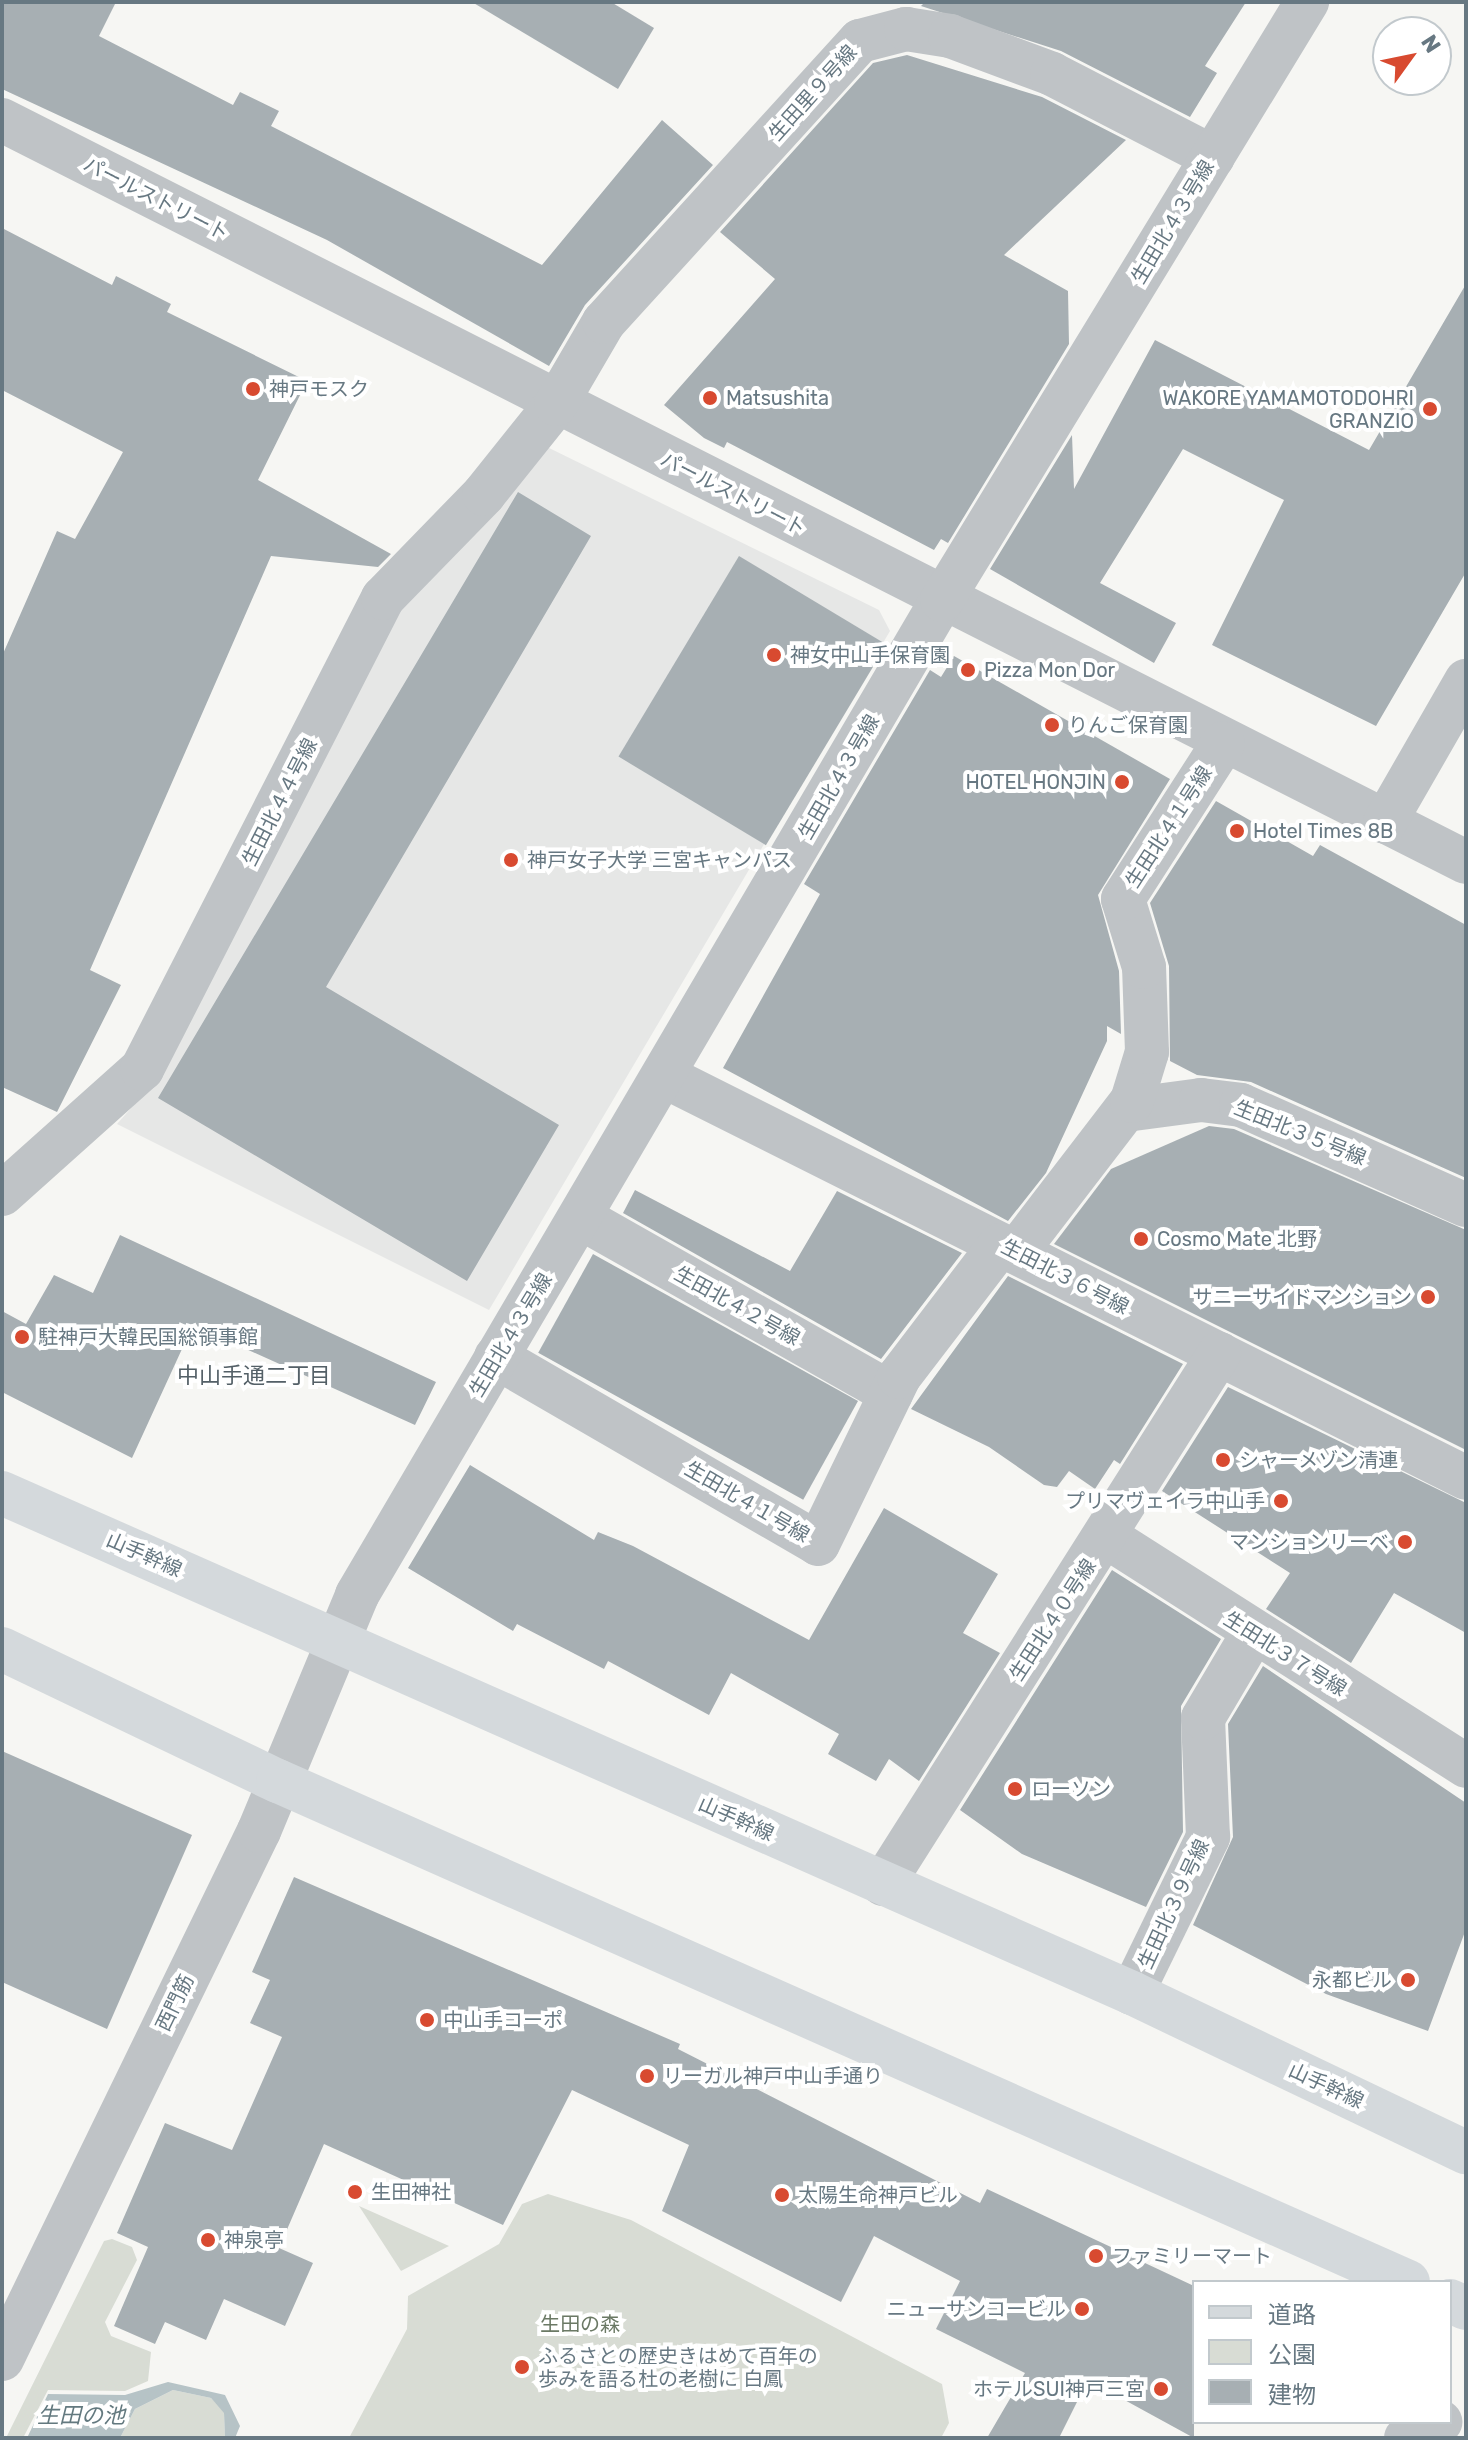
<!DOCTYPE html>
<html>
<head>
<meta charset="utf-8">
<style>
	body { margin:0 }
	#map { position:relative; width:1468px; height:2440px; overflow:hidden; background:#f6f6f3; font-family:Rubik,"Noto Sans JP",sans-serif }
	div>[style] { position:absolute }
	.built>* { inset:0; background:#e6e7e6 }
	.green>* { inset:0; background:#d8dcd4 }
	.water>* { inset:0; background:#b6c3c6 }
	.building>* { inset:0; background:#a7afb3; transform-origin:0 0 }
	.minor>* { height:44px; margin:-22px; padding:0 22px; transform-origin:22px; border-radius:22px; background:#bfc3c6 }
	.major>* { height:44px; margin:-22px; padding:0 22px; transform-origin:22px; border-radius:22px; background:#d4d9dc }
	.dots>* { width:22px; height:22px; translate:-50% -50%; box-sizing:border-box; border:4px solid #fff; border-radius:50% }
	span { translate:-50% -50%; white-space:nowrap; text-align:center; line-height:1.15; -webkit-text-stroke:8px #fff; paint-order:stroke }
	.street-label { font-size:20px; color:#677882 }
	.poi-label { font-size:20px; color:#677882 }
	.left { translate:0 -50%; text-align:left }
	.right { translate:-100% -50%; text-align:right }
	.park-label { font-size:20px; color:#6b7965 }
	.neighbourhood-label { font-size:22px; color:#546067 }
	.water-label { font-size:22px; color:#63797f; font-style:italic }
	.frame { position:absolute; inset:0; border:4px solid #677882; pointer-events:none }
	.legend { position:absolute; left:1192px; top:2280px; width:260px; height:144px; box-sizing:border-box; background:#fff; border:2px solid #c2c9cd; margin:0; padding:10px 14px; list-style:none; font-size:24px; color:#677882 }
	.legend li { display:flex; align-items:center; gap:16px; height:40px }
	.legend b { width:40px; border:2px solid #c2c9cd }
	.north { position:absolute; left:1372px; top:16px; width:80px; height:80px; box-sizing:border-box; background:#fff; border:2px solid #c2c9cd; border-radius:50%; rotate:57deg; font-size:22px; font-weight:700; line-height:32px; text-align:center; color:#677882 }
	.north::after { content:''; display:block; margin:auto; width:28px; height:36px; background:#d84a30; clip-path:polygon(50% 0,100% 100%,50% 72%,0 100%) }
</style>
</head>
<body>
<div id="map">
	<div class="built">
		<i style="clip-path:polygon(543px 445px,879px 610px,890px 631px,489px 1310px,117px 1124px,149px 1088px,394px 612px)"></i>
	</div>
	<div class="green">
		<i style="clip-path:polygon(548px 2194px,631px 2220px,942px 2384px,949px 2423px,941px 2438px,349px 2438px,407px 2329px,408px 2296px,499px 2244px,522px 2204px)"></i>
		<i style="clip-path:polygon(359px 2206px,449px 2246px,401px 2271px)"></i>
		<i style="clip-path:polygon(112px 2239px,132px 2247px,137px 2260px,105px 2322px,111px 2336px,151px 2352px,148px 2381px,125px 2391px,48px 2390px,23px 2438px,6px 2438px,104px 2241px)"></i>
		<i style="clip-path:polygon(173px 2390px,211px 2398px,224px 2412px,225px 2438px,120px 2438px,135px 2409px)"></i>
	</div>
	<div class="water">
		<i style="clip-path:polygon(168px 2382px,225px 2395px,240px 2426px,235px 2438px,225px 2438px,224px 2413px,211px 2398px,173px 2390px,135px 2409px,120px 2438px,27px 2438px,48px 2394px,125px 2395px)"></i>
	</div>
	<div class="building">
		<i style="clip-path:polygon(2px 2px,116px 2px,99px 36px,233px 105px,240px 92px,279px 111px,271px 126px,542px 265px,662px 120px,713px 165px,585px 305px,549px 366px,327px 240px,2px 89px)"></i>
		<i style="clip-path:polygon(472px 2px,611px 2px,654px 28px,618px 89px)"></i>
		<i style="clip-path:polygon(925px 2px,1246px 2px,1205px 66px,1217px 73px,1190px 117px,1061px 51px,921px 6px)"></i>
		<i style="clip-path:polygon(907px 55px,1042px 97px,1126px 140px,1004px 255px,1068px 291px,1069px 344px,948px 543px,941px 539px,934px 550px,727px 442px,724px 448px,704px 438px,664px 405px,775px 279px,720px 232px,873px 63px)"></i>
		<i style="clip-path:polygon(2px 228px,112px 285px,116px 276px,171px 304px,167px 312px,307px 381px,258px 480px,391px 554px,378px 567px,271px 556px,90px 970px,121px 985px,57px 1112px,2px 1087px,2px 656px,57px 531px,75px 539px,123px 452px,2px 390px)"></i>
		<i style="clip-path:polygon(1466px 284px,1466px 572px,1376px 726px,1212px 645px,1284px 500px,1183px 449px,1100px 583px,1176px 623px,1154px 663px,990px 569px,1072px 435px,1074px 489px,1155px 340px,1369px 450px)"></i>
		<i style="clip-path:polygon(518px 492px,591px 536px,326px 987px,559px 1125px,467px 1281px,158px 1098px)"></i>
		<i style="left:739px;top:556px;width:172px;height:234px;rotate:31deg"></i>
		<i style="clip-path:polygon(954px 656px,1170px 779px,1098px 895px,1119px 971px,1121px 1034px,1107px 1026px,1107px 1041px,1046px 1173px,1008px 1221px,723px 1068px,820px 894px,804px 884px,930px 670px,941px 677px)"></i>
		<i style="clip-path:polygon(1216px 801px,1313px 856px,1320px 845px,1466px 925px,1466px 1178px,1251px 1082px,1197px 1075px,1170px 1061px,1169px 966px,1150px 903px)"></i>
		<i style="clip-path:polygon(1209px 1126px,1234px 1129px,1466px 1230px,1466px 1450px,1054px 1244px,1111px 1169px)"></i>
		<i style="clip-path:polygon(635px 1190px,790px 1271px,837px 1191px,962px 1253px,881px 1359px,623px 1213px)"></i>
		<i style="clip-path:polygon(120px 1235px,436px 1382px,415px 1425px,193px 1325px,132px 1458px,2px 1392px,2px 1311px,26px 1324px,54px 1275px,93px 1293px)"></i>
		<i style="left:593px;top:1254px;width:303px;height:113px;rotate:29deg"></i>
		<i style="clip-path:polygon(1008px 1276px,1183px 1364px,1120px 1464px,1114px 1460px,1095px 1489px,1069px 1471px,1057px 1487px,1044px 1485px,989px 1447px,911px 1409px)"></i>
		<i style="clip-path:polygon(1228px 1387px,1466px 1503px,1466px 1633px,1394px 1593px,1351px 1663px,1266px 1609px,1290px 1573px,1162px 1491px)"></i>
		<i style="clip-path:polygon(470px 1465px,594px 1540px,598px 1532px,633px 1546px,809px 1640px,884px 1508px,998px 1574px,963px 1633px,1000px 1653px,919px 1781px,889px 1759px,876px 1781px,828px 1754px,839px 1734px,731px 1673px,709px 1715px,608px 1661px,604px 1669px,517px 1624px,513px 1631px,408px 1568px)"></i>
		<i style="clip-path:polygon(1112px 1570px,1221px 1639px,1181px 1706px,1183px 1832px,1146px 1907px,1022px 1854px,960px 1810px)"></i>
		<i style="clip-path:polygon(1263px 1666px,1466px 1803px,1466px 1929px,1428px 2031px,1326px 1994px,1193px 1925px,1233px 1837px,1228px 1724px)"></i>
		<i style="clip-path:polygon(2px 1751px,192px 1835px,107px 2029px,2px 1982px)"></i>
		<i style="clip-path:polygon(294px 1877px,680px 2044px,678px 2049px,980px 2203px,987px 2189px,1194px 2286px,1194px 2438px,1088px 2380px,1059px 2438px,987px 2438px,1025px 2373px,936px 2329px,960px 2281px,874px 2236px,841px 2302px,662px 2211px,689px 2145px,572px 2090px,503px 2225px,324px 2144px,279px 2248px,313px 2263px,285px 2326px,224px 2299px,206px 2340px,165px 2322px,155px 2344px,114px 2326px,148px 2247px,117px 2233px,165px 2123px,232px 2150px,282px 2037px,250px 2023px,270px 1980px,252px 1972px)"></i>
	</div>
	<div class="minor">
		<i style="left:2px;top:120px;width:1641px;rotate:26.88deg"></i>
		<i style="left:1385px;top:822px;width:163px;rotate:-60.1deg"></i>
		<i style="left:664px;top:1076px;width:897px;rotate:26.62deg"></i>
		<i style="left:1126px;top:1110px;width:76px;rotate:-7.6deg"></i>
		<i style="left:1201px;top:1100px;width:40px;rotate:7.1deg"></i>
		<i style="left:1241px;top:1105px;width:246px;rotate:24deg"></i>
		<i style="left:2px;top:1194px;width:188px;rotate:-41.8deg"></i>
		<i style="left:142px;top:1069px;width:529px;rotate:-62.9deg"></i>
		<i style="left:383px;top:598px;width:145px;rotate:-45.8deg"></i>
		<i style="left:484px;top:494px;width:115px;rotate:-51.3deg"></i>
		<i style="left:556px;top:404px;width:95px;rotate:-59.7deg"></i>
		<i style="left:604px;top:322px;width:380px;rotate:-47.7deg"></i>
		<i style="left:860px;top:41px;width:48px;rotate:-14.6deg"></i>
		<i style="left:906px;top:29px;width:45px;rotate:9deg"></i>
		<i style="left:950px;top:36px;width:109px;rotate:20.4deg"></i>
		<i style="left:1052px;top:74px;width:181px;rotate:27.3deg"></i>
		<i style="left:583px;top:1219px;width:354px;rotate:29.5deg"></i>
		<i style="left:1016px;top:1252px;width:190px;rotate:-52.5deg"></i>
		<i style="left:1132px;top:1101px;width:51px;rotate:-73deg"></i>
		<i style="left:1147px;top:1052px;width:85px;rotate:-92deg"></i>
		<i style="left:1144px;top:967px;width:71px;rotate:-107.2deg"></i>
		<i style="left:1123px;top:899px;width:185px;rotate:-57.3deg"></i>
		<i style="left:496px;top:1357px;width:372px;rotate:30.1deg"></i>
		<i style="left:818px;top:1544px;width:186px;rotate:-64.1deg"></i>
		<i style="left:899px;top:1377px;width:166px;rotate:-52.6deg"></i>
		<i style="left:1107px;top:1537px;width:426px;rotate:32.5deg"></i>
		<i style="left:883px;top:1884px;width:628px;rotate:-57.63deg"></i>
		<i style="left:1132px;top:1993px;width:174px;rotate:-64deg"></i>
		<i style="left:1208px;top:1837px;width:119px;rotate:-92.4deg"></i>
		<i style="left:1203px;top:1718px;width:96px;rotate:-59.4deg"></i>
		<i style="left:2px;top:2359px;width:587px;rotate:-64.05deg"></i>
		<i style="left:259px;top:1831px;width:256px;rotate:-67.4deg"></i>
		<i style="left:357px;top:1595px;width:1154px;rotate:-59.55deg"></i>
		<i style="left:942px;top:600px;width:701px;rotate:-58.6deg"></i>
		<i style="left:1406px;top:2438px;width:38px;rotate:-25deg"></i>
	</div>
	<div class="major">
		<i style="left:2px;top:1493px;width:1236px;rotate:23.87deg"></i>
		<i style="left:1132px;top:1993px;width:370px;rotate:25.5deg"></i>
		<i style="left:2px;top:1649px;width:306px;rotate:25.6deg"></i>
		<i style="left:278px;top:1781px;width:1236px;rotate:23.91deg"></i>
		<i style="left:1450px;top:2301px;width:17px;rotate:24deg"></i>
	</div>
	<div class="dots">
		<i style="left:253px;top:389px;background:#d84a30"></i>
		<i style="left:710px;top:398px;background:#d84a30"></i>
		<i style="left:1430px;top:409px;background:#d84a30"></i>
		<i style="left:774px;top:655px;background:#d84a30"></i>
		<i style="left:968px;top:670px;background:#d84a30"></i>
		<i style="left:1052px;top:725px;background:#d84a30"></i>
		<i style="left:1122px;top:782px;background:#d84a30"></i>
		<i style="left:1237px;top:831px;background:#d84a30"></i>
		<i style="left:511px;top:860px;background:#d84a30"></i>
		<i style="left:1141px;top:1239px;background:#d84a30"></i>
		<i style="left:1428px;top:1297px;background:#d84a30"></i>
		<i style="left:22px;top:1337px;background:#d84a30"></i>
		<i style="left:1223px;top:1460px;background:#d84a30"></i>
		<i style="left:1281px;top:1501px;background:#d84a30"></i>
		<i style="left:1405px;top:1542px;background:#d84a30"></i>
		<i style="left:1015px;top:1789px;background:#d84a30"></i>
		<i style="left:1408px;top:1980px;background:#d84a30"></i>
		<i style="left:427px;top:2020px;background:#d84a30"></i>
		<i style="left:647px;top:2076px;background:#d84a30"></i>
		<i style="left:355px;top:2192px;background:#d84a30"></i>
		<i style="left:782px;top:2195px;background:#d84a30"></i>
		<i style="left:208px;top:2240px;background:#d84a30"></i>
		<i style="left:1096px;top:2256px;background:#d84a30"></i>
		<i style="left:1082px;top:2309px;background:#d84a30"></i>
		<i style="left:522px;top:2367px;background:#d84a30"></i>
		<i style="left:1161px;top:2389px;background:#d84a30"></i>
	</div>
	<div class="street-label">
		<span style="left:813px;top:93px;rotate:-48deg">生田里９号線</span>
		<span style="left:156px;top:199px;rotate:27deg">パールストリート</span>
		<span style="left:1173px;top:222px;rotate:-59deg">生田北４３号線</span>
		<span style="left:733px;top:494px;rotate:27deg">パールストリート</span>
		<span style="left:839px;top:777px;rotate:-60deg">生田北４３号線</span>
		<span style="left:280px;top:802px;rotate:-63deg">生田北４４号線</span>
		<span style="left:1169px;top:827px;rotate:-57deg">生田北４１号線</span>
		<span style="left:1300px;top:1133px;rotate:22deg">生田北３５号線</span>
		<span style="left:1065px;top:1277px;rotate:27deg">生田北３６号線</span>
		<span style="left:737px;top:1306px;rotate:29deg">生田北４２号線</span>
		<span style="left:511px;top:1335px;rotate:-59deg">生田北４３号線</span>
		<span style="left:747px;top:1502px;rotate:30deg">生田北４１号線</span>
		<span style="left:144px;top:1555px;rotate:24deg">山手幹線</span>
		<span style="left:1053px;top:1620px;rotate:-57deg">生田北４０号線</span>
		<span style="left:1285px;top:1654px;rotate:32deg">生田北３７号線</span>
		<span style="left:736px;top:1819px;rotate:24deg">山手幹線</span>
		<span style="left:1174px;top:1904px;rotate:-65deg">生田北３９号線</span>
		<span style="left:175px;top:2003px;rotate:-64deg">西門筋</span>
		<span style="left:1326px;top:2086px;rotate:25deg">山手幹線</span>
	</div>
	<div class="poi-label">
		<span class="left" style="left:269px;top:389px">神戸モスク</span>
		<span class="left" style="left:726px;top:398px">Matsushita</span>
		<span class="right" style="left:1414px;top:410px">WAKORE YAMAMOTODOHRI<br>GRANZIO</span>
		<span class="left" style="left:790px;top:655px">神女中山手保育園</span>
		<span class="left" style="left:984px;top:670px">Pizza Mon Dor</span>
		<span class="left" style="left:1068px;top:725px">りんご保育園</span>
		<span class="right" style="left:1106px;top:782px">HOTEL HONJIN</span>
		<span class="left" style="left:1253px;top:831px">Hotel Times 8B</span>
		<span class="left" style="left:527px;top:860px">神戸女子大学 三宮キャンパス</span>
		<span class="left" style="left:1157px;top:1239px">Cosmo Mate 北野</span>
		<span class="right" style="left:1412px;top:1297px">サニーサイドマンション</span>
		<span class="left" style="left:38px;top:1337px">駐神戸大韓民国総領事館</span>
		<span class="left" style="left:1239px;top:1460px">シャーメゾン清連</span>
		<span class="right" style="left:1265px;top:1501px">プリマヴェイラ中山手</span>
		<span class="right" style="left:1389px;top:1542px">マンションリーベ</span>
		<span class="left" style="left:1031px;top:1789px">ローソン</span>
		<span class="right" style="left:1392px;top:1980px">永都ビル</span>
		<span class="left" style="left:443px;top:2020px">中山手コーポ</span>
		<span class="left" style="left:663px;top:2076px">リーガル神戸中山手通り</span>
		<span class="left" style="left:371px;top:2192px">生田神社</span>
		<span class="left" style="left:798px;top:2195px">太陽生命神戸ビル</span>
		<span class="left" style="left:224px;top:2240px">神泉亭</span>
		<span class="left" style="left:1112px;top:2256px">ファミリーマート</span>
		<span class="right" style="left:1066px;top:2309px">ニューサンコービル</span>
		<span class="left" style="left:538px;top:2368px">ふるさとの歴史きはめて百年の<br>歩みを語る杜の老樹に 白鳳</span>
		<span class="right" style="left:1145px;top:2389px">ホテルSUI神戸三宮</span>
	</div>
	<div class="park-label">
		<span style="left:580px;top:2324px">生田の森</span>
	</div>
	<div class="neighbourhood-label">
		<span style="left:254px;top:1376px">中山手通二丁目</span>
	</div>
	<div class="water-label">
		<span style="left:81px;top:2416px">生田の池</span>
	</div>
	<div class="frame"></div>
	<ul class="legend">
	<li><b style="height:10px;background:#d4d9dc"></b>道路</li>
	<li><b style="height:22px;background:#d8dcd4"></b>公園</li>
	<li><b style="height:22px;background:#a7afb3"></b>建物</li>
	</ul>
	<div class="north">N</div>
</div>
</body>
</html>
